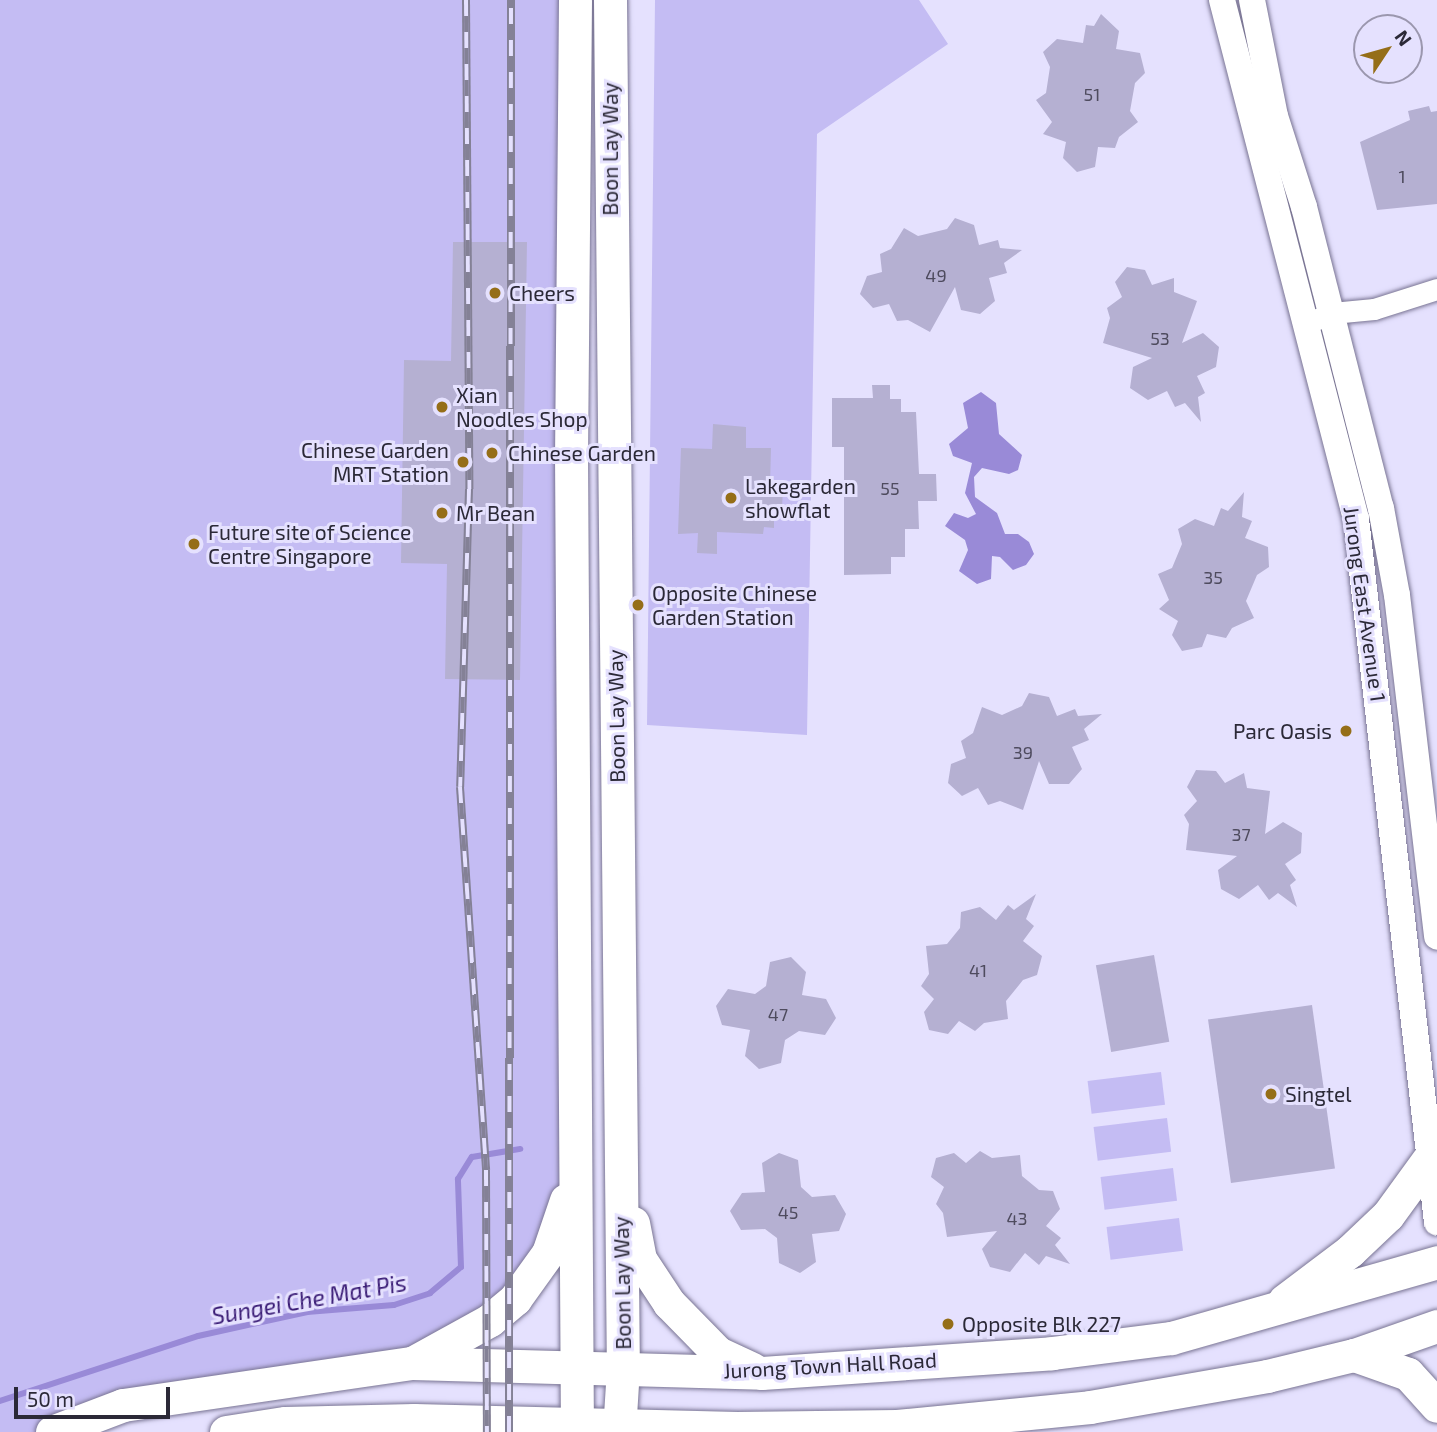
<!DOCTYPE html>
<html>
<head>
<meta charset="utf-8">
<style>
	body { margin:0 }
	#map { position:relative; width:1437px; height:1432px; overflow:hidden; background:#e5e1fe; font-family:"Exo 2",sans-serif }
	div>[style] { position:absolute }
	.green>* { inset:0; background:#c4bcf3; transform-origin:0 0 }
	.water>* { inset:0; background:#998ad7 }
	.stream>* { height:6px; margin:-3px; padding:0 3px; transform-origin:3px; border-radius:3px; background:#998ad7 }
	.building>* { inset:0; background:#b5b0d2; transform-origin:0 0 }
	.roads { filter:drop-shadow(0 0 2px #797493) drop-shadow(0 0 2px #797493) }
	.minor>* { height:21px; margin:-10.5px; padding:0 10.5px; transform-origin:10.5px; border-radius:10.5px; background:#fff }
	.tertiary>* { height:26px; margin:-13px; padding:0 13px; transform-origin:13px; border-radius:13px; background:#fff }
	.primary>* { height:33px; margin:-16.5px; padding:0 16.5px; transform-origin:16.5px; border-radius:16.5px; background:#fff }
	.rail>* { height:8px; margin-top:-4px; transform-origin:0; background:repeating-linear-gradient(90deg,#e5e1fe 0 16px,#848196 0 32px); box-sizing:border-box; border-block:2px solid #848196 }
	.dots>* { width:19px; height:19px; translate:-50% -50%; box-sizing:border-box; border:4px solid #e5e1fe; border-radius:50% }
	span { translate:-50% -50%; white-space:nowrap; text-align:center; line-height:1.15; -webkit-text-stroke:6px #e5e1fe; paint-order:stroke }
	.number-label { font-size:18px; color:#4e4b5e }
	.number-label span { -webkit-text-stroke-width:0 }
	.street-label { font-size:21px; color:#2b2937 }
	.poi-label { font-size:21px; color:#2b2937 }
	.left { translate:0 -50%; text-align:left }
	.right { translate:-100% -50%; text-align:right }
	.water-label { font-size:23px; color:#391b75; font-style:italic }
	.north { position:absolute; left:1353px; top:14px; width:70px; height:70px; box-sizing:border-box; background:#e5e1fe; border:2px solid #9b97ae; border-radius:50%; rotate:54deg; font-size:19px; font-weight:700; line-height:28px; text-align:center; color:#2b2937 }
	.north::after { content:''; display:block; margin:auto; width:24px; height:32px; background:#956e18; clip-path:polygon(50% 0,100% 100%,50% 72%,0 100%) }
	.scale { position:absolute; left:14px; top:1387px; width:156px; height:32px; box-sizing:border-box; border:4px solid #2b2937; border-top:0; padding-left:9px; font-size:21px; line-height:24px; white-space:nowrap; color:#2b2937; -webkit-text-stroke:5px #e5e1fe; paint-order:stroke }
</style>
</head>
<body>
<div id="map">
	<div class="green">
		<i style="clip-path:polygon(0 0,575px 0,576px 1171px,548px 1253px,440px 1350px,52px 1432px,0 1432px)"></i>
		<i style="clip-path:polygon(655px 0,919px 0,948px 44px,817px 134px,807px 735px,647px 725px)"></i>
		<i style="left:1161px;top:1072px;width:33px;height:74px;rotate:83deg"></i>
		<i style="left:1167px;top:1118px;width:34px;height:74px;rotate:83deg"></i>
		<i style="left:1173px;top:1168px;width:33px;height:73px;rotate:83deg"></i>
		<i style="left:1179px;top:1218px;width:33px;height:73px;rotate:83deg"></i>
	</div>
	<div class="water">
		<i style="clip-path:polygon(981px 392px,996px 403px,999px 434px,1022px 455px,1018px 470px,1009px 474px,982px 468px,974px 477px,975px 497px,997px 513px,1005px 534px,1018px 534px,1029px 542px,1034px 554px,1026px 565px,1013px 570px,1000px 557px,992px 556px,991px 579px,977px 584px,959px 571px,968px 550px,965px 540px,945px 526px,954px 513px,968px 518px,976px 514px,965px 493px,972px 463px,953px 456px,949px 444px,968px 428px,963px 403px)"></i>
	</div>
	<div class="stream">
		<i style="left:0;top:1401px;width:208px;rotate:-18.2deg"></i>
		<i style="left:198px;top:1336px;width:112px;rotate:-12.4deg"></i>
		<i style="left:307px;top:1312px;width:87px;rotate:-4.6deg"></i>
		<i style="left:394px;top:1305px;width:38px;rotate:-18deg"></i>
		<i style="left:430px;top:1293px;width:40px;rotate:-40deg"></i>
		<i style="left:461px;top:1267px;width:88px;rotate:-92deg"></i>
		<i style="left:458px;top:1179px;width:26px;rotate:-58deg"></i>
		<i style="left:472px;top:1157px;width:49px;rotate:-9.5deg"></i>
	</div>
	<div class="building">
		<i style="clip-path:polygon(1101px 14px,1119px 31px,1116px 49px,1140px 53px,1145px 73px,1135px 83px,1130px 111px,1138px 122px,1119px 137px,1115px 148px,1098px 147px,1095px 167px,1077px 172px,1063px 158px,1066px 142px,1043px 134px,1052px 122px,1036px 100px,1046px 93px,1050px 67px,1043px 52px,1057px 39px,1083px 43px,1086px 25px,1094px 26px)"></i>
		<i style="clip-path:polygon(1429px 106px,1431px 112px,1437px 111px,1437px 204px,1377px 210px,1360px 142px,1410px 120px,1408px 111px)"></i>
		<i style="clip-path:polygon(955px 218px,974px 225px,979px 245px,998px 240px,1000px 248px,1022px 250px,1004px 263px,1007px 273px,989px 278px,995px 301px,980px 314px,961px 310px,955px 287px,930px 332px,908px 320px,897px 321px,889px 304px,873px 308px,860px 294px,867px 276px,882px 272px,880px 254px,891px 249px,904px 228px,918px 236px,947px 229px)"></i>
		<i style="clip-path:polygon(453px 242px,527px 242px,520px 680px,445px 679px,447px 564px,401px 563px,404px 360px,451px 361px)"></i>
		<i style="clip-path:polygon(1127px 267px,1145px 270px,1152px 285px,1174px 278px,1174px 292px,1197px 301px,1182px 343px,1203px 333px,1219px 347px,1216px 367px,1197px 376px,1205px 393px,1198px 397px,1201px 422px,1185px 403px,1175px 407px,1167px 391px,1148px 400px,1130px 388px,1133px 367px,1152px 358px,1103px 343px,1110px 318px,1107px 308px,1122px 297px,1115px 282px)"></i>
		<i style="clip-path:polygon(872px 385px,890px 385px,890px 399px,901px 399px,901px 412px,916px 412px,919px 474px,936px 474px,937px 501px,918px 501px,919px 529px,905px 529px,905px 557px,891px 557px,891px 574px,844px 575px,844px 447px,832px 447px,832px 398px,873px 398px)"></i>
		<i style="clip-path:polygon(713px 424px,746px 427px,746px 448px,771px 448px,770px 487px,783px 487px,782px 509px,774px 514px,774px 528px,764px 527px,763px 534px,717px 532px,717px 554px,697px 553px,698px 533px,678px 534px,681px 448px,712px 449px)"></i>
		<i style="clip-path:polygon(1244px 492px,1242px 517px,1252px 521px,1245px 538px,1268px 547px,1269px 567px,1257px 575px,1246px 601px,1254px 618px,1232px 628px,1226px 638px,1207px 634px,1202px 647px,1182px 651px,1172px 635px,1178px 621px,1159px 609px,1169px 600px,1158px 574px,1172px 568px,1182px 544px,1178px 529px,1195px 519px,1214px 526px,1221px 508px,1228px 511px)"></i>
		<i style="clip-path:polygon(1029px 693px,1049px 697px,1057px 716px,1075px 709px,1078px 716px,1102px 714px,1084px 729px,1089px 740px,1072px 747px,1082px 769px,1069px 784px,1049px 784px,1039px 761px,1023px 810px,1000px 801px,988px 805px,978px 788px,962px 796px,948px 783px,951px 764px,966px 758px,961px 741px,973px 733px,982px 707px,1002px 715px,1022px 706px)"></i>
		<i style="clip-path:polygon(1196px 770px,1216px 771px,1225px 783px,1244px 773px,1247px 788px,1270px 791px,1265px 834px,1283px 822px,1302px 833px,1301px 853px,1285px 864px,1296px 880px,1290px 885px,1297px 907px,1278px 893px,1269px 900px,1258px 885px,1239px 899px,1221px 889px,1218px 870px,1237px 856px,1186px 850px,1189px 824px,1184px 815px,1197px 801px,1187px 787px)"></i>
		<i style="clip-path:polygon(1036px 894px,1026px 919px,1034px 926px,1023px 941px,1042px 956px,1037px 975px,1023px 980px,1006px 1001px,1008px 1019px,984px 1023px,975px 1031px,959px 1021px,948px 1034px,929px 1030px,924px 1012px,934px 999px,921px 986px,929px 974px,926px 946px,947px 944px,960px 928px,961px 912px,980px 907px,996px 920px,1008px 905px,1014px 910px)"></i>
		<i style="left:1154px;top:955px;width:88px;height:59px;rotate:80deg"></i>
		<i style="clip-path:polygon(791px 957px,806px 972px,802px 995px,826px 999px,836px 1018px,825px 1035px,799px 1031px,785px 1040px,781px 1063px,759px 1069px,745px 1056px,750px 1030px,722px 1025px,716px 1006px,728px 989px,755px 994px,766px 986px,770px 962px)"></i>
		<i style="left:1312px;top:1005px;width:165px;height:105px;rotate:82deg"></i>
		<i style="clip-path:polygon(980px 1151px,992px 1158px,1020px 1155px,1022px 1176px,1039px 1190px,1053px 1191px,1060px 1209px,1046px 1226px,1061px 1238px,1055px 1245px,1070px 1264px,1046px 1256px,1039px 1265px,1025px 1253px,1010px 1272px,990px 1267px,982px 1249px,997px 1231px,947px 1237px,943px 1213px,936px 1204px,944px 1187px,931px 1177px,936px 1158px,954px 1153px,966px 1163px)"></i>
		<i style="clip-path:polygon(779px 1153px,798px 1160px,801px 1187px,812px 1197px,835px 1195px,846px 1214px,839px 1231px,812px 1234px,816px 1262px,800px 1273px,779px 1263px,777px 1238px,765px 1229px,741px 1230px,730px 1211px,742px 1193px,765px 1192px,762px 1163px)"></i>
	</div>
	<div class="roads">
		<div class="minor">
			<i style="left:1305px;top:324px;width:29px;rotate:-22deg"></i>
			<i style="left:1332px;top:313px;width:42px;rotate:-5.4deg"></i>
			<i style="left:1374px;top:309px;width:66px;rotate:-17.6deg"></i>
		</div>
		<div class="tertiary">
			<i style="left:1222px;top:0;width:536px;rotate:75.52deg"></i>
			<i style="left:1356px;top:519px;width:708px;rotate:83.43deg"></i>
			<i style="left:1252px;top:0;width:118px;rotate:78.8deg"></i>
			<i style="left:1275px;top:116px;width:96px;rotate:72.3deg"></i>
			<i style="left:1304px;top:207px;width:311px;rotate:75.7deg"></i>
			<i style="left:1381px;top:508px;width:88px;rotate:79.6deg"></i>
			<i style="left:1397px;top:595px;width:344px;rotate:83.3deg"></i>
		</div>
		<div class="primary">
			<i style="left:575px;top:0;width:453px;rotate:90.5deg"></i>
			<i style="left:571px;top:453px;width:979px;rotate:89.65deg"></i>
			<i style="left:610px;top:0;width:1368px;rotate:89.46deg"></i>
			<i style="left:623px;top:1368px;width:64px;rotate:93.6deg"></i>
			<i style="left:633px;top:1223px;width:37px;rotate:79deg"></i>
			<i style="left:640px;top:1259px;width:53px;rotate:56.6deg"></i>
			<i style="left:669px;top:1303px;width:70px;rotate:45.6deg"></i>
			<i style="left:718px;top:1353px;width:38px;rotate:25deg"></i>
			<i style="left:1284px;top:1301px;width:83px;rotate:-37.1deg"></i>
			<i style="left:1350px;top:1251px;width:52px;rotate:-43.5deg"></i>
			<i style="left:1388px;top:1215px;width:68px;rotate:-54deg"></i>
			<i style="left:1354px;top:1355px;width:57px;rotate:19.4deg"></i>
			<i style="left:1408px;top:1374px;width:43px;rotate:47.8deg"></i>
			<i style="left:414px;top:1362px;width:87px;rotate:-28.9deg"></i>
			<i style="left:490px;top:1320px;width:33px;rotate:-40deg"></i>
			<i style="left:515px;top:1299px;width:57px;rotate:-54.3deg"></i>
			<i style="left:548px;top:1253px;width:56px;rotate:-71.2deg"></i>
			<i style="left:52px;top:1432px;width:76px;rotate:-20.8deg"></i>
			<i style="left:123px;top:1405px;width:292px;rotate:-8.3deg"></i>
			<i style="left:412px;top:1363px;width:350px;rotate:1.6deg"></i>
			<i style="left:762px;top:1373px;width:291px;rotate:-3.9deg"></i>
			<i style="left:1052px;top:1353px;width:120px;rotate:-7.2deg"></i>
			<i style="left:1171px;top:1338px;width:277px;rotate:-15.9deg"></i>
			<i style="left:226px;top:1432px;width:60px;rotate:-8.7deg"></i>
			<i style="left:285px;top:1423px;width:129px;rotate:-1.3deg"></i>
			<i style="left:414px;top:1420px;width:323px;rotate:1.4deg"></i>
			<i style="left:737px;top:1428px;width:160px;rotate:-0.7deg"></i>
			<i style="left:897px;top:1426px;width:194px;rotate:-5.6deg"></i>
			<i style="left:1090px;top:1407px;width:180px;rotate:-9.9deg"></i>
			<i style="left:1267px;top:1376px;width:89px;rotate:-13.6deg"></i>
			<i style="left:1354px;top:1355px;width:88px;rotate:-19.3deg"></i>
		</div>
	</div>
	<div class="rail">
		<i style="left:466px;top:0;width:489px;rotate:89.6deg"></i>
		<i style="left:469px;top:489px;width:298px;rotate:91.7deg"></i>
		<i style="left:460px;top:787px;width:384px;rotate:86.1deg"></i>
		<i style="left:486px;top:1170px;width:262px;rotate:89.8deg"></i>
		<i style="left:509px;top:1432px;width:1432px;rotate:-89.92deg"></i>
	</div>
	<div class="dots">
		<i style="left:495px;top:293px;background:#956e18"></i>
		<i style="left:442px;top:407px;background:#956e18"></i>
		<i style="left:492px;top:453px;background:#956e18"></i>
		<i style="left:463px;top:462px;background:#956e18"></i>
		<i style="left:731px;top:498px;background:#956e18"></i>
		<i style="left:442px;top:513px;background:#956e18"></i>
		<i style="left:194px;top:544px;background:#956e18"></i>
		<i style="left:638px;top:605px;background:#956e18"></i>
		<i style="left:1346px;top:731px;background:#956e18"></i>
		<i style="left:1271px;top:1094px;background:#956e18"></i>
		<i style="left:948px;top:1324px;background:#956e18"></i>
	</div>
	<div class="number-label">
		<span style="left:1092px;top:94px">51</span>
		<span style="left:1402px;top:176px">1</span>
		<span style="left:936px;top:275px">49</span>
		<span style="left:1160px;top:338px">53</span>
		<span style="left:890px;top:488px">55</span>
		<span style="left:1213px;top:577px">35</span>
		<span style="left:1023px;top:752px">39</span>
		<span style="left:1241px;top:834px">37</span>
		<span style="left:978px;top:970px">41</span>
		<span style="left:778px;top:1014px">47</span>
		<span style="left:788px;top:1212px">45</span>
		<span style="left:1017px;top:1218px">43</span>
	</div>
	<div class="street-label">
		<span style="left:610px;top:149px;rotate:-90deg">Boon Lay Way</span>
		<span style="left:1365px;top:604px;rotate:82deg">Jurong East Avenue 1</span>
		<span style="left:616px;top:716px;rotate:-91deg">Boon Lay Way</span>
		<span style="left:622px;top:1283px;rotate:-91deg">Boon Lay Way</span>
		<span style="left:830px;top:1365px;rotate:-3deg">Jurong Town Hall Road</span>
	</div>
	<div class="poi-label">
		<span class="left" style="left:509px;top:293px">Cheers</span>
		<span class="left" style="left:456px;top:407px">Xian<br>Noodles Shop</span>
		<span class="right" style="left:449px;top:462px">Chinese Garden<br>MRT Station</span>
		<span class="left" style="left:508px;top:453px">Chinese Garden</span>
		<span class="left" style="left:745px;top:498px">Lakegarden<br>showflat</span>
		<span class="left" style="left:456px;top:513px">Mr Bean</span>
		<span class="left" style="left:208px;top:544px">Future site of Science<br>Centre Singapore</span>
		<span class="left" style="left:652px;top:605px">Opposite Chinese<br>Garden Station</span>
		<span class="right" style="left:1332px;top:731px">Parc Oasis</span>
		<span class="left" style="left:1285px;top:1094px">Singtel</span>
		<span class="left" style="left:962px;top:1324px">Opposite Blk 227</span>
	</div>
	<div class="water-label">
		<span style="left:309px;top:1299px;rotate:-10deg">Sungei Che Mat Pis</span>
	</div>
	<div class="north">N</div>
	<div class="scale">50 m</div>
</div>
</body>
</html>
